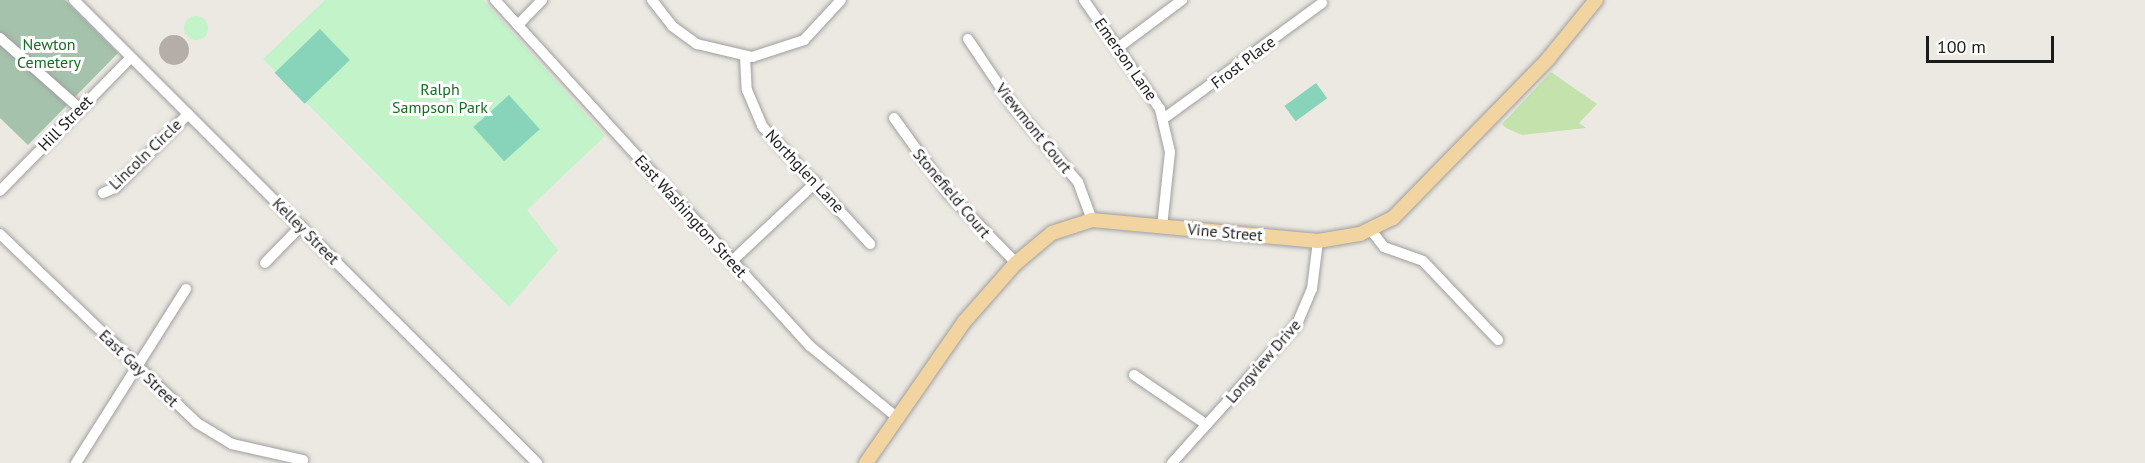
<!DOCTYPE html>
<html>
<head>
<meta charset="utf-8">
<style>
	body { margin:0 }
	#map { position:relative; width:2145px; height:463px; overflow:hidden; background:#ece9e2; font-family:"PT Sans",sans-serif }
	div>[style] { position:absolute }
	.grass>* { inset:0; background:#c3e2ac }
	.cemetery>* { inset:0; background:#a5c2ac }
	.park>* { inset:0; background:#c2f3c9 }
	.round { border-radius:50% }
	.pitch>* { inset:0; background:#87d4bb; transform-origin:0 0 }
	.building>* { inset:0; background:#b5aea8 }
	.roads { filter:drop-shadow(0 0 2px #9f9f9f) drop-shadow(0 0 2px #9f9f9f) }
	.minor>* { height:10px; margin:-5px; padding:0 5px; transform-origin:5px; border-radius:5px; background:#fff }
	.major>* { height:14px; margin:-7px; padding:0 7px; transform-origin:7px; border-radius:7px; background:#f2d4a1 }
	span { translate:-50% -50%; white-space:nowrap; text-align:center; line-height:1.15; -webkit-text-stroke:6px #fff; paint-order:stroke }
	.park-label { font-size:16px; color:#166d22 }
	.street-label { font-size:16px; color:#1b1b1b }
	.scale { position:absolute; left:1926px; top:36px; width:128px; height:27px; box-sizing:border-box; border:3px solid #1b1b1b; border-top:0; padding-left:8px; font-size:18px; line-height:21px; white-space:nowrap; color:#1b1b1b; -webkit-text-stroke:4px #fff; paint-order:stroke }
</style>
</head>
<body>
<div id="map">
	<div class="grass">
		<i style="clip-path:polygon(1551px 72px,1597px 104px,1579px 123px,1586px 128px,1522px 135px,1506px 128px,1502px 124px)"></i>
	</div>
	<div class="cemetery">
		<i style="clip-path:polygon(0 0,65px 0,118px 53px,28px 145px,0 118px)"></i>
	</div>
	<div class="park">
		<i style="clip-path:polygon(325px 0,483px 0,605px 136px,527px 210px,558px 250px,509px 307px,263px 59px)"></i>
		<i class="round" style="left:184px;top:16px;width:24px;height:24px"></i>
	</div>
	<div class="pitch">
		<i style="left:320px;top:29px;width:43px;height:63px;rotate:46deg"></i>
		<i style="left:1316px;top:83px;width:19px;height:39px;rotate:54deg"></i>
		<i style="left:509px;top:95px;width:46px;height:48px;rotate:48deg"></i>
	</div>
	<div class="building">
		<i class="round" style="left:159px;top:35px;width:30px;height:30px"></i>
	</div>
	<div class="roads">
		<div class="minor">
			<i style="left:74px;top:0;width:655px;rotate:45deg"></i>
			<i style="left:495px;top:0;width:468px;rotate:47.7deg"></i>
			<i style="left:810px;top:346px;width:115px;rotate:39.4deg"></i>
			<i style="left:652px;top:0;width:33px;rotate:52deg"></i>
			<i style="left:672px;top:26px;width:31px;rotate:36deg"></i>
			<i style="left:697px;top:44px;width:57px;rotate:13.3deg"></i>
			<i style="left:752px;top:57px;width:55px;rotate:-18.1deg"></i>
			<i style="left:804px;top:40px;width:54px;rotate:-47.2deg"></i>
			<i style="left:1084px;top:0;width:133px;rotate:55.1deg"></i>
			<i style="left:1160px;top:109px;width:44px;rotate:76.9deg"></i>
			<i style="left:1170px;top:152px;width:75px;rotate:96.1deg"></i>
			<i style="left:518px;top:25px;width:35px;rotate:-46deg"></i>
			<i style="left:0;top:38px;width:106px;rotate:41.5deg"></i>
			<i style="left:968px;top:39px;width:81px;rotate:56.1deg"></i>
			<i style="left:1013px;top:106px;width:100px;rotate:49.5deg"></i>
			<i style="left:1078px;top:182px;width:40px;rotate:69.8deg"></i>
			<i style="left:1119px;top:47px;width:79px;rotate:-36.7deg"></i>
			<i style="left:745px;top:57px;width:33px;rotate:87deg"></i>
			<i style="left:747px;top:90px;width:39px;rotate:67deg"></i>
			<i style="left:762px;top:126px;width:160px;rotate:47.5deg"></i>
			<i style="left:894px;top:118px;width:92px;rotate:54.2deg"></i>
			<i style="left:948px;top:193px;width:98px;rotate:45.8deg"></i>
			<i style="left:1163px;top:119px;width:197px;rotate:-36.1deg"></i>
			<i style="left:0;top:191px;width:187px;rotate:-45.6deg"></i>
			<i style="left:103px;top:193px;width:13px;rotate:-23deg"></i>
			<i style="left:115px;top:188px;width:104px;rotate:-45.4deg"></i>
			<i style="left:1370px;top:229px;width:23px;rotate:52deg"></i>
			<i style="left:1384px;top:247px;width:41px;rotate:19.7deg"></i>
			<i style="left:1423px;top:261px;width:109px;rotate:46.5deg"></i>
			<i style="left:0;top:234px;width:273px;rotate:43.8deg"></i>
			<i style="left:197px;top:423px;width:41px;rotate:31deg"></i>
			<i style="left:232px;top:444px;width:73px;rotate:12.7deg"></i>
			<i style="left:732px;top:261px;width:115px;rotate:-43.2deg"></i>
			<i style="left:265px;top:263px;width:52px;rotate:-45.8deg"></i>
			<i style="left:1134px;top:375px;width:88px;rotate:34.4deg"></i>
			<i style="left:76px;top:463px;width:206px;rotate:-57.7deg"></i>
			<i style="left:1172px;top:463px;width:187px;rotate:-48deg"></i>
			<i style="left:1297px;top:324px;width:38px;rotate:-67deg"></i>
			<i style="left:1312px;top:289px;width:48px;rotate:-82.9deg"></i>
		</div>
		<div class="major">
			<i style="left:866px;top:463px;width:172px;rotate:-55.2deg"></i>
			<i style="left:964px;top:322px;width:79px;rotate:-48.6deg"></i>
			<i style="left:1016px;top:263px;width:47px;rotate:-39.8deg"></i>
			<i style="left:1052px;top:233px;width:42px;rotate:-18deg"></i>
			<i style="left:1092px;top:220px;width:227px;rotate:5.3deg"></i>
			<i style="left:1318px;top:241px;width:43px;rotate:-9.5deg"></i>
			<i style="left:1360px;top:234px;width:37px;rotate:-26deg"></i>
			<i style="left:1393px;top:218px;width:222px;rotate:-45.7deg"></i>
			<i style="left:1548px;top:59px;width:76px;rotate:-50.9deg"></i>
		</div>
	</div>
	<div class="park-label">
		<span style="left:49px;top:53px">Newton<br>Cemetery</span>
		<span style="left:440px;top:98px">Ralph<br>Sampson Park</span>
	</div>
	<div class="street-label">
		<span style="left:1126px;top:59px;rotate:55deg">Emerson Lane</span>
		<span style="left:1243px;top:62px;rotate:-37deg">Frost Place</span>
		<span style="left:65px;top:123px;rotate:-46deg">Hill Street</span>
		<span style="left:1034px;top:128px;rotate:51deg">Viewmont Court</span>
		<span style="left:145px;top:154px;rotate:-44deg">Lincoln Circle</span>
		<span style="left:805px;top:171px;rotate:47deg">Northglen Lane</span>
		<span style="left:952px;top:193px;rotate:50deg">Stonefield Court</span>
		<span style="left:691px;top:216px;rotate:48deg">East Washington Street</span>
		<span style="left:306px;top:231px;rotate:45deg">Kelley Street</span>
		<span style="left:1225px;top:232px;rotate:5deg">Vine Street</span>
		<span style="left:1263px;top:361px;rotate:-49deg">Longview Drive</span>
		<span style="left:139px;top:368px;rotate:44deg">East Gay Street</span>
	</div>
	<div class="scale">100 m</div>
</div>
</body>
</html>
